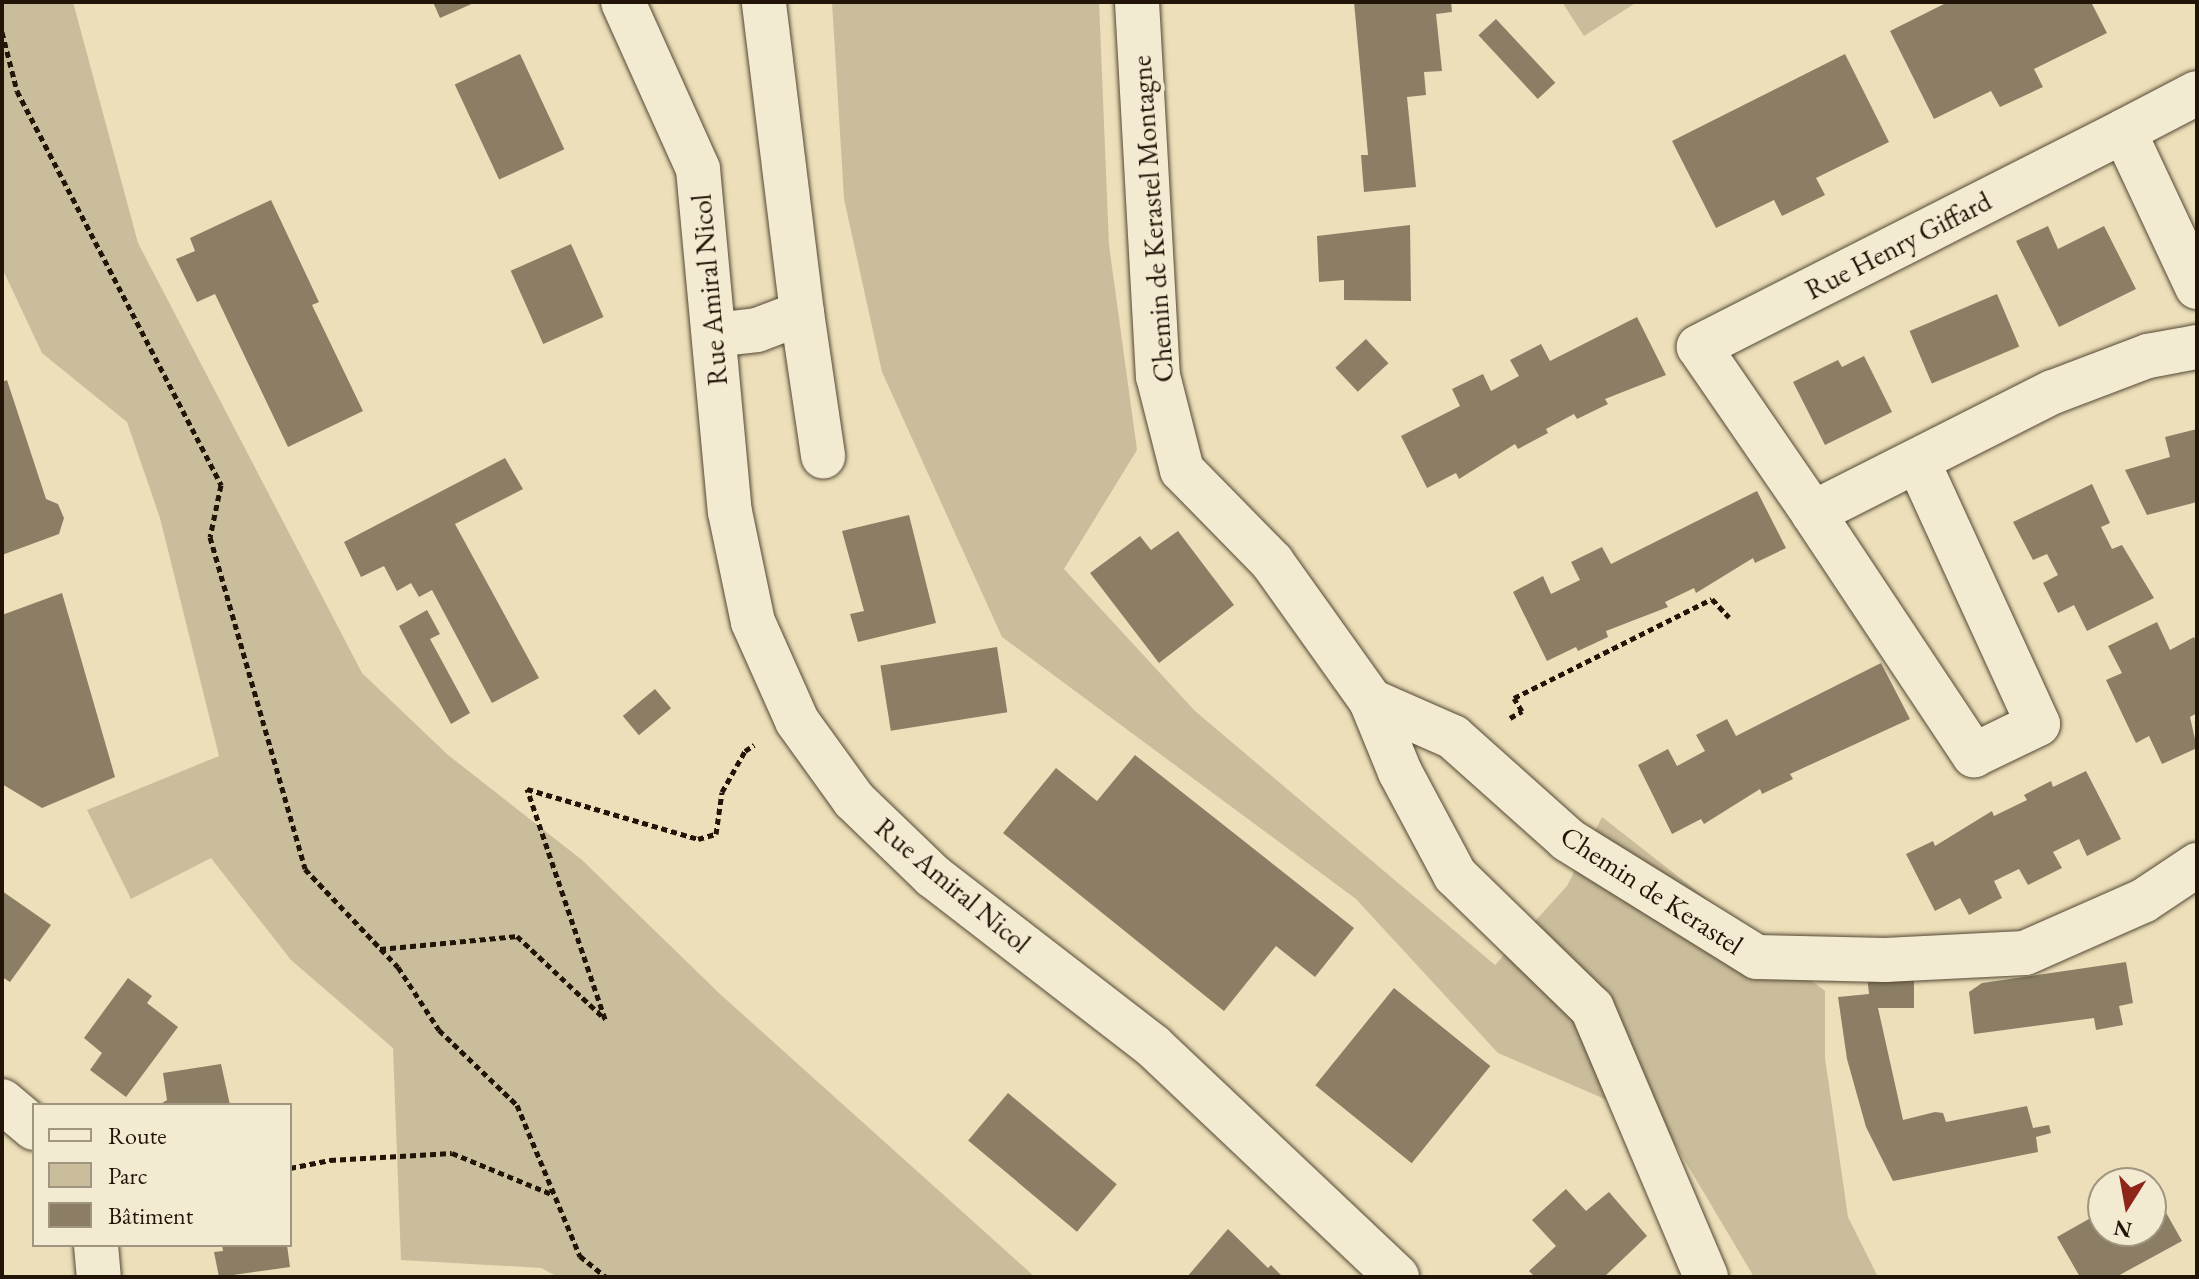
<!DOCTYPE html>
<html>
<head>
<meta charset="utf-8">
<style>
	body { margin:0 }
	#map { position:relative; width:2199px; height:1279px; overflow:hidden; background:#ecdfb9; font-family:"EB Garamond",serif }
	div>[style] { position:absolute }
	.green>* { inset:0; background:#cabd9b }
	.building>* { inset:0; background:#8b7e64; transform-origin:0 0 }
	.path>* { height:5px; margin-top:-2.5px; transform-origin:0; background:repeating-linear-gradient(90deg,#221508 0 6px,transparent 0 10px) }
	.roads { filter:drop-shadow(0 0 2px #544834) drop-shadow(0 0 2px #544834) }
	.minor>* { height:44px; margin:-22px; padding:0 22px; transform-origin:22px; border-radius:22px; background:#f3ead2 }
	span { translate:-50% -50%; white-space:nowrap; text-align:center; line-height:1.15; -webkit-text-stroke:8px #f3ead2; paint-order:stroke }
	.street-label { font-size:28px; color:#221508 }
	.frame { position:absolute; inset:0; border:4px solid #221508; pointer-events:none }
	.legend { position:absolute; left:32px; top:1103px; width:260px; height:144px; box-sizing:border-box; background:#f3ead2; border:2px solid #9f9581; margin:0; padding:10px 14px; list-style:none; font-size:24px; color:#221508 }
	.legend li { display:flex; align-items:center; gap:16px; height:40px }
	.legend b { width:40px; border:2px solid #9f9581 }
	.north { position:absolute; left:2087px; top:1167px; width:80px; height:80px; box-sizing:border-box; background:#f3ead2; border:2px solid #9f9581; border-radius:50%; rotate:191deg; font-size:22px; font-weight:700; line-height:32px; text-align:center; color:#221508 }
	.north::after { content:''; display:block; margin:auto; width:28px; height:36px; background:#8f2418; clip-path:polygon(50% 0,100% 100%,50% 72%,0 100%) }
</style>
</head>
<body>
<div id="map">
	<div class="green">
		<i style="clip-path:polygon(2px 2px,73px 2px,138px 243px,362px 673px,448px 755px,582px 860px,720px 994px,1035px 1277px,558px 1277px,541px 1268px,401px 1260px,393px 1048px,291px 960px,211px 858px,131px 899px,87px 810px,219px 756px,160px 518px,127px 422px,42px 353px,2px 268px)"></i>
		<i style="clip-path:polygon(832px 2px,1099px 2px,1109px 245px,1137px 450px,1064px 569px,1195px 711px,1495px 965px,1567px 886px,1602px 817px,1825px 991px,1825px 1058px,1848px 1217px,1878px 1277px,1754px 1277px,1663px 1124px,1498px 1053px,1356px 899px,1002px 637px,882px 372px,844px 199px)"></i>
		<i style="clip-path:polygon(1562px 2px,1637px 2px,1584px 36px)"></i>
	</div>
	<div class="building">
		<i style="clip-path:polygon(433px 2px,476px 2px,440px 18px)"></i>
		<i style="clip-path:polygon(1354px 2px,1451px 2px,1452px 12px,1436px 14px,1442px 71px,1424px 72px,1426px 95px,1407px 97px,1416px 187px,1364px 192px,1361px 155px,1368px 155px)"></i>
		<i style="clip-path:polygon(1948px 2px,2091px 2px,2107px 33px,2034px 69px,2043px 87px,2000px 107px,1991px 91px,1934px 119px,1890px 31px)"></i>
		<i style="left:1496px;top:19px;width:87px;height:24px;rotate:47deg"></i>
		<i style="left:520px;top:54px;width:105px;height:72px;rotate:65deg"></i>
		<i style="clip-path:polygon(1845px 54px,1889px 142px,1816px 178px,1825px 195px,1782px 216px,1774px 200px,1716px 228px,1672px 141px)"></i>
		<i style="clip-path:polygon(271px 200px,319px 302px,312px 305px,363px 411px,288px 447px,215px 294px,197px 302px,176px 259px,195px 251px,190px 238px)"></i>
		<i style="clip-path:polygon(1410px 225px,1411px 301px,1344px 300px,1344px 280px,1319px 282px,1317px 236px)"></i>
		<i style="clip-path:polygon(2048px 226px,2058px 249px,2104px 226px,2136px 289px,2059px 327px,2016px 241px)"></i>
		<i style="left:571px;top:244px;width:80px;height:66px;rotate:66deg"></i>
		<i style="left:1997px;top:294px;width:57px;height:95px;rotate:67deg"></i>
		<i style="clip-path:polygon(1637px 317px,1666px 375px,1605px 399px,1608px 404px,1577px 419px,1574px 414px,1546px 429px,1548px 433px,1518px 449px,1515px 444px,1459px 479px,1456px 473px,1427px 488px,1401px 436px,1460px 406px,1452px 389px,1483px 374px,1491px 391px,1519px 376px,1510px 360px,1541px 344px,1550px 361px)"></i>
		<i style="left:1366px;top:339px;width:33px;height:42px;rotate:47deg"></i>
		<i style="clip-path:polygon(1864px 356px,1892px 412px,1825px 445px,1793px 382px,1838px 360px,1842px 367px)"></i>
		<i style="clip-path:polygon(7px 380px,46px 499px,58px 504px,64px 518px,59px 534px,2px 555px,2px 382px)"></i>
		<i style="clip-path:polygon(2197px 429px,2197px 502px,2147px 515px,2125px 470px,2170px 457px,2165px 437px)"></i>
		<i style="clip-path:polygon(505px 458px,523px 489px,455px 524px,539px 678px,492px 703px,432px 590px,419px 597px,411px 583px,397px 591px,384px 566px,361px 577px,344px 542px)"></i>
		<i style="clip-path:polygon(2092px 484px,2110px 523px,2101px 527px,2112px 549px,2122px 545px,2154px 598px,2087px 631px,2074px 605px,2058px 613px,2043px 583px,2058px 575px,2047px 554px,2033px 560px,2013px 522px)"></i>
		<i style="clip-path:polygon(1757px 491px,1786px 548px,1755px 563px,1753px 558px,1696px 593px,1694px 588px,1665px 602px,1668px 607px,1606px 631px,1608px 637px,1578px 651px,1576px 647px,1547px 661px,1513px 592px,1543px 576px,1551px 594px,1580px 580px,1571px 562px,1602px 547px,1611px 564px)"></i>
		<i style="clip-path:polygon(909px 515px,936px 623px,858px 642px,850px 614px,864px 611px,842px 531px)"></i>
		<i style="clip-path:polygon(1178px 531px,1234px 605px,1159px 663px,1090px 573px,1140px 536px,1151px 550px)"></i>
		<i style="clip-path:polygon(62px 593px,115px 777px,42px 808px,2px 784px,2px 615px)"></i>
		<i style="clip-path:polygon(427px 610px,440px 634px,430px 639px,470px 713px,451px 724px,399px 626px)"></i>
		<i style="clip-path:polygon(2157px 622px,2170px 650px,2194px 637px,2197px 643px,2197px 713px,2190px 717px,2197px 748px,2162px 764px,2149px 736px,2136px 743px,2106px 680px,2122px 673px,2108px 646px)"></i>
		<i style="left:997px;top:647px;width:66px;height:118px;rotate:81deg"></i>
		<i style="clip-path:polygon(1881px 663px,1910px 719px,1790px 774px,1793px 779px,1762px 794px,1760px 789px,1704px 824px,1701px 819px,1672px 834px,1638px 765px,1668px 749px,1677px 766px,1705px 751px,1696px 735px,1727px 719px,1736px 736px)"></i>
		<i style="left:655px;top:689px;width:25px;height:42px;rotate:50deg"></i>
		<i style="clip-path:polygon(1135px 755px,1354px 928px,1315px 977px,1276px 946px,1224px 1011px,1003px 833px,1056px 768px,1097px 801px)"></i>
		<i style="clip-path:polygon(2086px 771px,2121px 839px,2087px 856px,2079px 839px,2053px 852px,2062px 868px,2028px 885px,2019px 869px,1994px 881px,2002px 898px,1969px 915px,1960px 898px,1935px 911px,1906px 854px,1933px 841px,1935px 846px,1992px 811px,1994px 816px,2027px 800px,2024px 795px,2051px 781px,2053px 787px)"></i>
		<i style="clip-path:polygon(2px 891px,51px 925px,10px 982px,2px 977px)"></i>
		<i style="clip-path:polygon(2126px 962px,2133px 1003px,2119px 1006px,2123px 1025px,2096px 1030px,2094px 1018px,1974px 1034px,1969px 992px,1982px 983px)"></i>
		<i style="clip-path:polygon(1867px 976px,1914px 976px,1914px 1008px,1878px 1008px,1903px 1120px,1935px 1112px,1943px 1113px,1946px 1122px,2027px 1106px,2033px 1128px,2049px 1125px,2051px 1133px,2036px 1137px,2038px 1152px,1893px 1181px,1866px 1127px,1847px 1059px,1838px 997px,1869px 994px)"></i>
		<i style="clip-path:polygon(128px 978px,152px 996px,147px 1003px,178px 1027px,126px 1097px,90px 1070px,102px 1053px,84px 1038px)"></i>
		<i style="left:1394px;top:988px;width:124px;height:125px;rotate:39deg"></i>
		<i style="clip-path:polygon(221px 1064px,230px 1105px,159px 1105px,167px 1100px,163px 1073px)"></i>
		<i style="left:1008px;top:1093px;width:142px;height:62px;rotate:40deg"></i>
		<i style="clip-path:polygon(2151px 1186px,2182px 1241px,2116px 1277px,2080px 1277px,2057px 1237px,2103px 1211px,2103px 1231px,2151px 1231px)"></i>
		<i style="clip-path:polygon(1566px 1189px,1586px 1211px,1609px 1192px,1647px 1236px,1604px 1277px,1535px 1277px,1529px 1271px,1556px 1246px,1532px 1220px)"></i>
		<i style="clip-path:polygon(1228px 1229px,1268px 1268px,1271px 1265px,1283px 1277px,1187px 1277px)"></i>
		<i style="clip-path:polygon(222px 1245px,287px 1245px,290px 1267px,219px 1277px,214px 1252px,223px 1251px)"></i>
	</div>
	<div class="path">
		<i style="left:2px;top:32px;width:61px;rotate:75.7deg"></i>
		<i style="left:17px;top:91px;width:444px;rotate:62.6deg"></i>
		<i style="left:221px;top:485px;width:53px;rotate:101.9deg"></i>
		<i style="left:210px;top:537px;width:345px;rotate:74deg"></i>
		<i style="left:305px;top:869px;width:135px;rotate:46.5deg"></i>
		<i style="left:398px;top:967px;width:75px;rotate:56.9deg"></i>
		<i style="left:439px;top:1030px;width:108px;rotate:43.9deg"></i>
		<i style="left:517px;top:1105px;width:164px;rotate:67.4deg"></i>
		<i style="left:580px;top:1256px;width:33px;rotate:39deg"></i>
		<i style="left:1510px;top:718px;width:14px;rotate:-30deg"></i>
		<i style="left:1522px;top:711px;width:15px;rotate:-122deg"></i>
		<i style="left:1514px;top:698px;width:221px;rotate:-26.6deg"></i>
		<i style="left:1712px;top:599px;width:25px;rotate:47deg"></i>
		<i style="left:527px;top:789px;width:178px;rotate:16.3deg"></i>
		<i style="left:698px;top:839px;width:19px;rotate:-16deg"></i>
		<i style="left:716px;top:834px;width:42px;rotate:-81.9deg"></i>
		<i style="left:722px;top:792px;width:47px;rotate:-60.7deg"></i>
		<i style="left:745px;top:751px;width:11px;rotate:-34deg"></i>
		<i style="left:380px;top:949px;width:138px;rotate:-5.4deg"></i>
		<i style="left:517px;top:936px;width:121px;rotate:43.3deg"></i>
		<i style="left:605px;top:1019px;width:243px;rotate:-108.7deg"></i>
		<i style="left:290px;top:1168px;width:41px;rotate:-11.3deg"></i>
		<i style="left:330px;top:1160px;width:122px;rotate:-3.3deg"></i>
		<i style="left:452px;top:1153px;width:110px;rotate:22.4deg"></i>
	</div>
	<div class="roads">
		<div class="minor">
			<i style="left:623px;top:2px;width:183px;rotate:65.8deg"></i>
			<i style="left:698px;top:169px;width:344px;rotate:84.7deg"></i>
			<i style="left:730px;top:512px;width:112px;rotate:78.2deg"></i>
			<i style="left:753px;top:622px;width:108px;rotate:66deg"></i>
			<i style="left:797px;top:721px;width:97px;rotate:54.2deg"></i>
			<i style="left:854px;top:800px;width:110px;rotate:43.9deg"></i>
			<i style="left:933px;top:876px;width:278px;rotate:37.7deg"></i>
			<i style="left:1153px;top:1046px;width:336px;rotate:43.4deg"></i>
			<i style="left:1137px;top:2px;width:375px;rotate:86.8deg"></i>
			<i style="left:1158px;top:376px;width:97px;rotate:75.7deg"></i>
			<i style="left:1182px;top:470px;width:129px;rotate:45.6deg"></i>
			<i style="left:1272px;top:562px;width:171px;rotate:54.5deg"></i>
			<i style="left:1371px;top:701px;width:77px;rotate:67.8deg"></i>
			<i style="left:1400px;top:772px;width:117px;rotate:61.9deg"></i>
			<i style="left:1455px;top:875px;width:191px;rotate:44.2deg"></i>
			<i style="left:1592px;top:1008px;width:292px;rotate:67deg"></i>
			<i style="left:2124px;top:131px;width:82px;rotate:-27.5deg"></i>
			<i style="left:2197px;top:287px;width:172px;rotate:-115.1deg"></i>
			<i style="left:2124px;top:131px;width:477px;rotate:153.1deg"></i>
			<i style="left:1699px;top:347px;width:201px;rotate:55.5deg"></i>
			<i style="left:1813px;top:513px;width:269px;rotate:-26.8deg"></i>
			<i style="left:2053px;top:392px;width:102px;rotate:-20.8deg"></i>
			<i style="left:2148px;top:356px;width:50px;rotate:-10.4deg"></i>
			<i style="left:802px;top:313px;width:145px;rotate:81.6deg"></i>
			<i style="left:714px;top:335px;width:43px;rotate:-6.6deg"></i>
			<i style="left:757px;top:330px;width:48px;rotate:-20.7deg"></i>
			<i style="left:802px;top:313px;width:313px;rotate:-97deg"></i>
			<i style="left:1813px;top:513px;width:291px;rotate:56.4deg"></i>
			<i style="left:1974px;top:755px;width:71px;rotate:-25.8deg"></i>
			<i style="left:2038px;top:724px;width:288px;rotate:-114.6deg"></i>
			<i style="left:1371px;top:701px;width:90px;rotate:23.7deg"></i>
			<i style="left:1453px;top:737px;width:154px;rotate:41.8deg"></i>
			<i style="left:1568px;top:840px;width:222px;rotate:31.8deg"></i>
			<i style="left:1757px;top:957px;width:128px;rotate:1.3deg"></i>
			<i style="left:1885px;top:960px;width:140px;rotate:-2.9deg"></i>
			<i style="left:2025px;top:953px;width:129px;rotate:-23.8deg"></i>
			<i style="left:2143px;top:901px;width:65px;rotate:-33.7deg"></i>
			<i style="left:2px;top:1101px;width:42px;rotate:40.2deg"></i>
			<i style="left:96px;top:1245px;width:32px;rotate:85deg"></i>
		</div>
	</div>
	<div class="street-label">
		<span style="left:1152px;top:219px;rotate:-94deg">Chemin de Kerastel Montagne</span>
		<span style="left:1898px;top:245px;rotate:-27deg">Rue Henry Giffard</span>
		<span style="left:709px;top:290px;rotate:-95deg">Rue Amiral Nicol</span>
		<span style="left:953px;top:885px;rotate:40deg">Rue Amiral Nicol</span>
		<span style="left:1652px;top:890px;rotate:33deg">Chemin de Kerastel</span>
	</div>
	<div class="frame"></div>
	<ul class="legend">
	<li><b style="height:10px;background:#f3ead2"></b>Route</li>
	<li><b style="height:22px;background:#cabd9b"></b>Parc</li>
	<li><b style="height:22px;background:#8b7e64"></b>Bâtiment</li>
	</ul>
	<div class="north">N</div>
</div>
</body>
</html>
